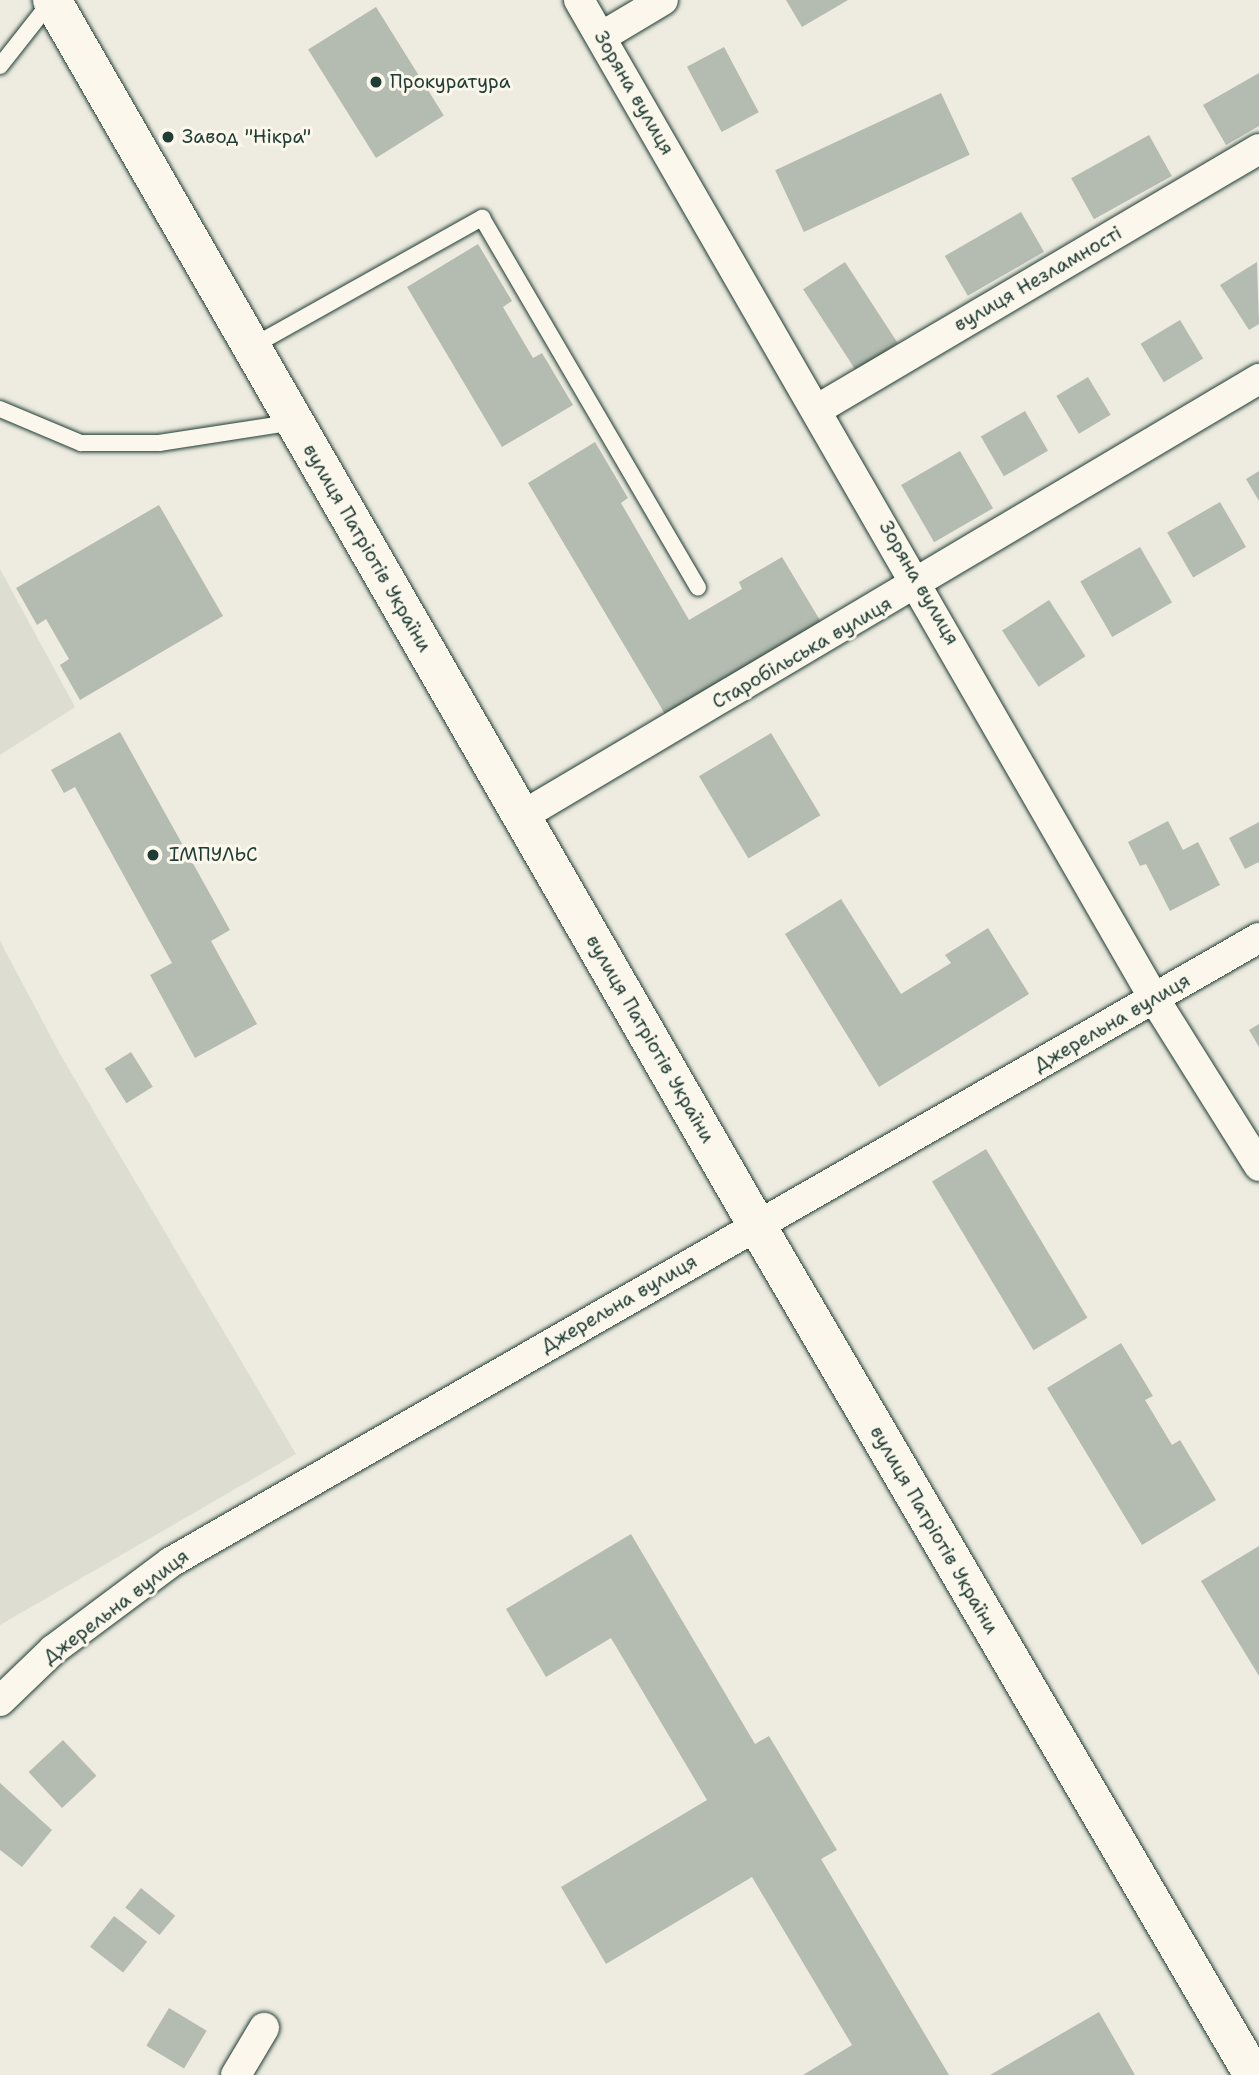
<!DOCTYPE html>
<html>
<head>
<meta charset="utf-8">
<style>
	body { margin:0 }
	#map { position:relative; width:1259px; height:2075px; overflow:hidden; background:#eeece1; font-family:"Shantell Sans",sans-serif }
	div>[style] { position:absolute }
	.built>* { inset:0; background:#ddddd2 }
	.building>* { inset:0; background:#b4bbb0; transform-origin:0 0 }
	.roads { filter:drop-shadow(0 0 2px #1f3d34) drop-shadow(0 0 2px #1f3d34) }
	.service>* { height:16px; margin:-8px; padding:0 8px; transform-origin:8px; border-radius:8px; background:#fbf7ec }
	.minor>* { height:30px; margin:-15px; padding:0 15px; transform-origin:15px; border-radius:15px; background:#fbf7ec }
	.secondary>* { height:38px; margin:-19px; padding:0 19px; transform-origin:19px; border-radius:19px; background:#fbf7ec }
	.dots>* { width:19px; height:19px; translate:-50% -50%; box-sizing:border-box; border:4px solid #fbf7ec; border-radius:50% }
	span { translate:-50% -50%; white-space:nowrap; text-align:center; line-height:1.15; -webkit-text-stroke:6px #fbf7ec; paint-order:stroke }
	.poi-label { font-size:19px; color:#1f3d34 }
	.left { translate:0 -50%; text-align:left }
	.street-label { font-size:19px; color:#1f3d34 }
</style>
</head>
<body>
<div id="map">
	<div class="built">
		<i style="clip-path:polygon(0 569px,75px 707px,0 755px)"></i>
		<i style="clip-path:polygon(0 941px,60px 1054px,296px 1454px,0 1625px)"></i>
	</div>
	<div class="building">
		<i style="clip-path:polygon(786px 0,848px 0,802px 27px)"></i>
		<i style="left:376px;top:7px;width:128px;height:80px;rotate:58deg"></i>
		<i style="left:724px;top:47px;width:74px;height:42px;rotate:62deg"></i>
		<i style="clip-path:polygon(1259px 73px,1259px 126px,1226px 145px,1203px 105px)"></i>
		<i style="left:941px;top:93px;width:68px;height:183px;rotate:65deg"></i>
		<i style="left:1149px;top:135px;width:47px;height:89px;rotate:61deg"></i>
		<i style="left:1021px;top:212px;width:46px;height:88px;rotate:60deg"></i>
		<i style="clip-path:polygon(478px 244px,512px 301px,503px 307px,533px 358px,542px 353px,573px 405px,502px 447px,407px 287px)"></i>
		<i style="left:845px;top:262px;width:97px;height:50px;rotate:57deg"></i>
		<i style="clip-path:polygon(1257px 262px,1259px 324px,1249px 330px,1220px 285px)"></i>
		<i style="left:1180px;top:320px;width:45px;height:46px;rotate:59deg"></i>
		<i style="left:1088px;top:377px;width:44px;height:37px;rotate:59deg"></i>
		<i style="left:1025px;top:411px;width:46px;height:51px;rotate:60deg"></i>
		<i style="clip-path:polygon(595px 442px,628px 498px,621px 503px,689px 620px,742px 589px,739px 582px,782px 557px,821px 622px,665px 714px,528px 483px)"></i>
		<i style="left:960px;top:451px;width:66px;height:68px;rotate:60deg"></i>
		<i style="clip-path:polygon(1259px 471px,1259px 501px,1246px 479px)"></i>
		<i style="left:1220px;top:502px;width:52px;height:61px;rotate:60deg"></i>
		<i style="clip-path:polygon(159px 505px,223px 616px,80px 700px,60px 665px,69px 659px,46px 619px,37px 625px,16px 588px)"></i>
		<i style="left:1140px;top:547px;width:64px;height:69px;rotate:60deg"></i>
		<i style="left:1049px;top:600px;width:67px;height:56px;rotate:57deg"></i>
		<i style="clip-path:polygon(120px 732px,230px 930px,211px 941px,257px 1024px,195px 1058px,150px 975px,172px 963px,75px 787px,64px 793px,51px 770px)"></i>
		<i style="left:771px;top:733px;width:96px;height:84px;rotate:59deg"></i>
		<i style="clip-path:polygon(1168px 821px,1183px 850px,1198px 842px,1220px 885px,1170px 911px,1146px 864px,1140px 866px,1128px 842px)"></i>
		<i style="clip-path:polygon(1259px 822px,1259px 862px,1245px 869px,1229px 838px)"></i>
		<i style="clip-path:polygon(841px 899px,901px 994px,951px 963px,945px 955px,988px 928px,1029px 994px,879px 1087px,785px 934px)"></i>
		<i style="clip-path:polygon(1259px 1024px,1259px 1047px,1249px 1030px)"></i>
		<i style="left:131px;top:1052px;width:41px;height:31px;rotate:58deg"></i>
		<i style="left:986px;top:1149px;width:197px;height:63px;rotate:59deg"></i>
		<i style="clip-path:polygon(1121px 1343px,1153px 1396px,1145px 1400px,1172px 1445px,1180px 1440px,1216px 1500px,1142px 1545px,1047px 1388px)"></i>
		<i style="clip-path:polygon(631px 1534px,755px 1744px,769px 1736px,837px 1850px,821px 1859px,949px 2075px,803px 2075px,852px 2045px,752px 1877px,606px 1964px,561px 1887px,707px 1800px,611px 1638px,546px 1677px,506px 1609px)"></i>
		<i style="clip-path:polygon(1259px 1546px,1259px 1676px,1201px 1581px)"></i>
		<i style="left:63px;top:1740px;width:49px;height:47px;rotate:47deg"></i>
		<i style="clip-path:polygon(0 1783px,52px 1830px,22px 1867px,0 1850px)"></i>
		<i style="left:141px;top:1888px;width:44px;height:25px;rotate:39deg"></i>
		<i style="left:114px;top:1916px;width:42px;height:39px;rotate:38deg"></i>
		<i style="left:169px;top:2008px;width:44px;height:44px;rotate:31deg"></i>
		<i style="clip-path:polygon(1099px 2012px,1135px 2075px,990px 2075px)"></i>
	</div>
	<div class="roads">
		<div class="service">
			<i style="left:0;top:66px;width:84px;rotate:-51.8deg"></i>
			<i style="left:251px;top:347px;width:265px;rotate:-29.2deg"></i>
			<i style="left:482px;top:218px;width:428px;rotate:59.7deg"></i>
			<i style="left:0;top:409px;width:88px;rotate:22.8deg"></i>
			<i style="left:81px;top:443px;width:78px"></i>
			<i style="left:159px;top:443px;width:137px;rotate:-8.8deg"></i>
		</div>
		<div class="minor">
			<i style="left:579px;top:0;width:1154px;rotate:60.06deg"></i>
			<i style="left:1155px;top:1000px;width:196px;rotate:57.9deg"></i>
			<i style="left:601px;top:37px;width:72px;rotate:-30.8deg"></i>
			<i style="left:818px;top:409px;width:512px;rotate:-30.52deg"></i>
			<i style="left:522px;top:816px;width:857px;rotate:-30.67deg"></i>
			<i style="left:0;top:1701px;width:74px;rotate:-43.9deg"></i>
			<i style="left:53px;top:1650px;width:147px;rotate:-36.7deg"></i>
			<i style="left:171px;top:1562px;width:1254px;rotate:-29.84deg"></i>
			<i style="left:236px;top:2075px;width:55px;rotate:-59.2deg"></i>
		</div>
		<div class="secondary">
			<i style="left:52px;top:0;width:1412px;rotate:60.09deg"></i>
			<i style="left:756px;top:1224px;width:985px;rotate:59.71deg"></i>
		</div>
	</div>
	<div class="dots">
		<i style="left:376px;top:82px;background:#1f3d34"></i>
		<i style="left:168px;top:137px;background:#1f3d34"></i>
		<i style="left:153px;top:855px;background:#1f3d34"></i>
	</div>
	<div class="poi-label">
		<span class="left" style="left:390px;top:82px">Прокуратура</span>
		<span class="left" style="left:182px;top:137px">Завод "Нікра"</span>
		<span class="left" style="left:169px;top:855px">ІМПУЛЬС</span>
	</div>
	<div class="street-label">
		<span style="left:634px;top:93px;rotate:60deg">Зоряна вулиця</span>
		<span style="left:1038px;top:279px;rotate:-30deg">вулиця Незламності</span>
		<span style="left:367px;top:548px;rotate:60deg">вулиця Патріотів України</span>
		<span style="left:919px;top:583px;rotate:60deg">Зоряна вулиця</span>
		<span style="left:802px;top:653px;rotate:-30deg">Старобільська вулиця</span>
		<span style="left:1112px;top:1023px;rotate:-30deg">Джерельна вулиця</span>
		<span style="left:650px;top:1039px;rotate:60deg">вулиця Патріотів України</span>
		<span style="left:619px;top:1304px;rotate:-30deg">Джерельна вулиця</span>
		<span style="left:934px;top:1530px;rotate:60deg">вулиця Патріотів України</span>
		<span style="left:116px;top:1607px;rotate:-37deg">Джерельна вулиця</span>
	</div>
</div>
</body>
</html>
